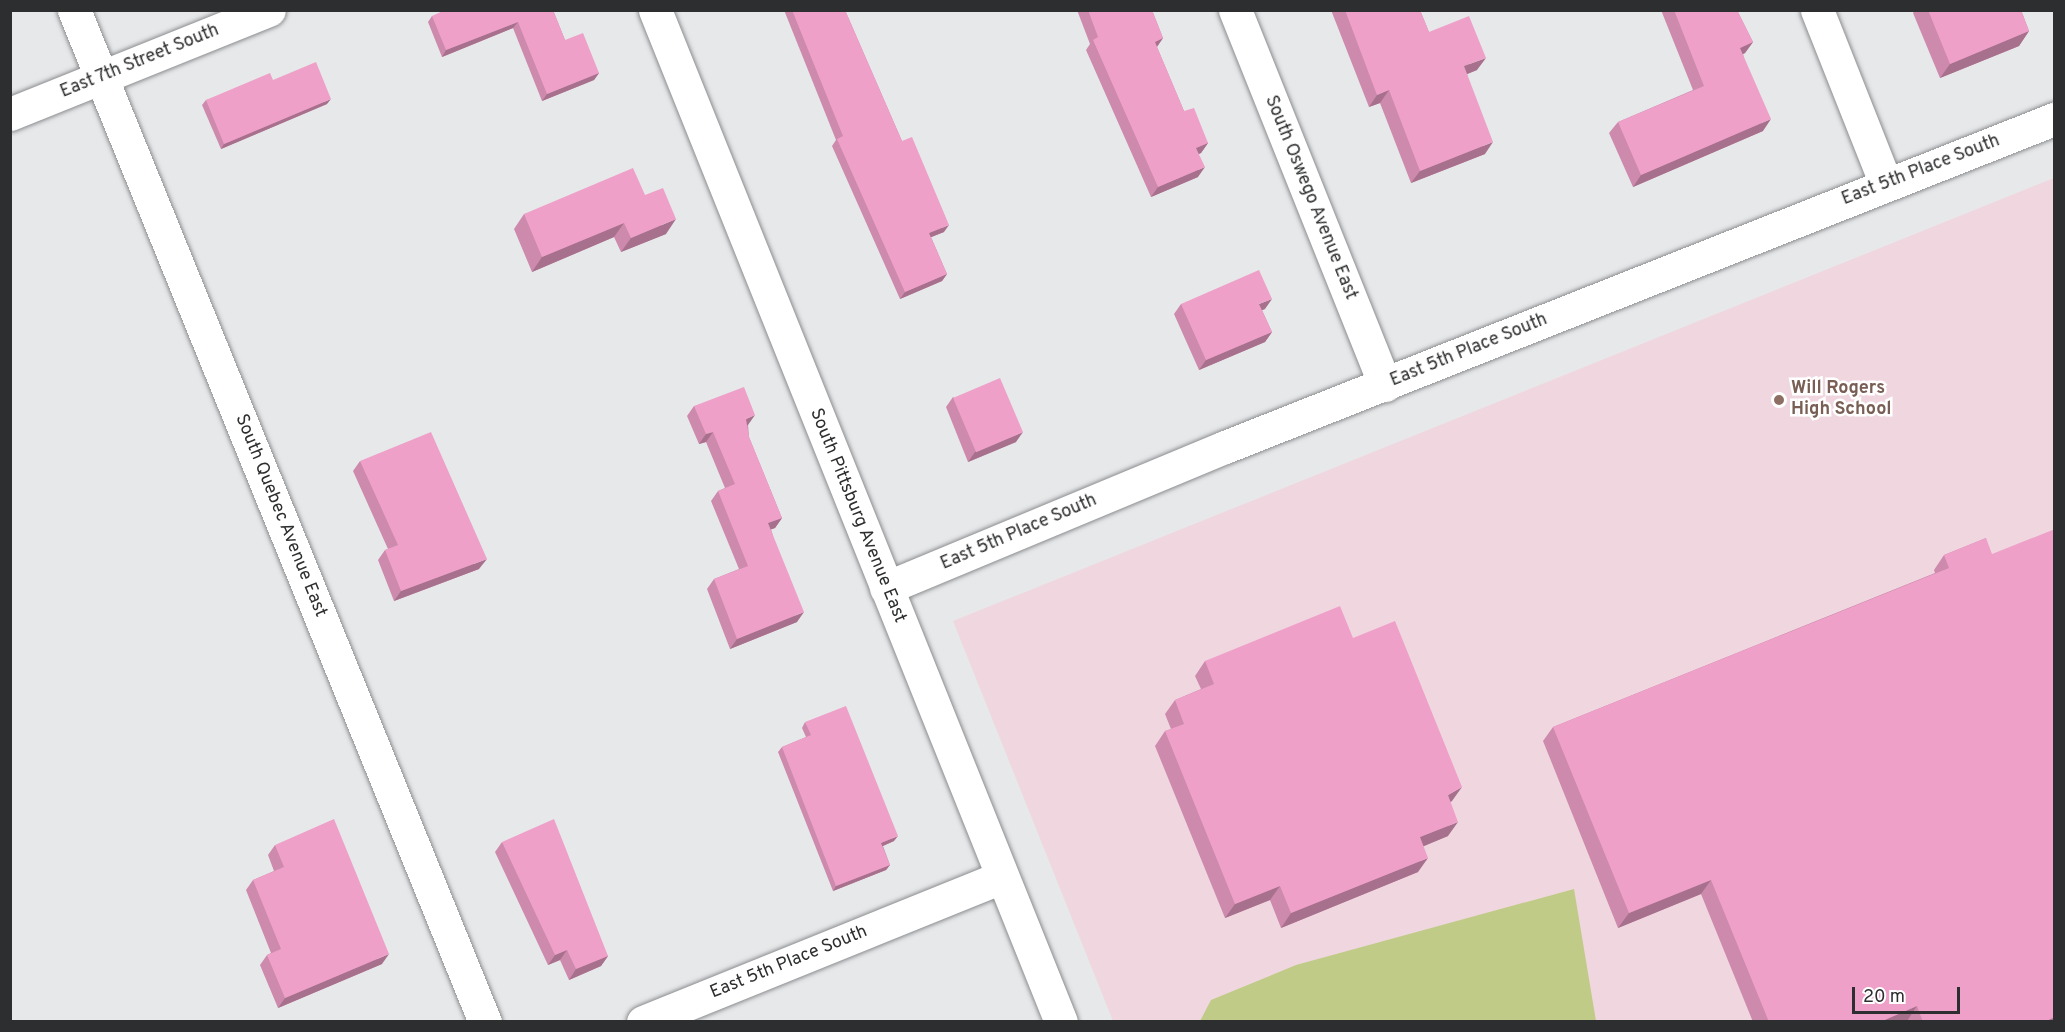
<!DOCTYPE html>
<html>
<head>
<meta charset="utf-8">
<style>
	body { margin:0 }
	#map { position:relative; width:2065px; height:1032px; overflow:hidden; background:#e7e8ea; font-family:Overpass,sans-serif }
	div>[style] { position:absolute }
	.education>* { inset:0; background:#f0d7df }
	.green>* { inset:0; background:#bfcb87 }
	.roads { filter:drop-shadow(0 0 2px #8b8d8f) drop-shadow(0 0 2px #8b8d8f) }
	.street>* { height:33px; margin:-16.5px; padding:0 16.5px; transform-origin:16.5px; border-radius:16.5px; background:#fff }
	.wall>* { inset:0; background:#cd8aac }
	.shaded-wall>* { inset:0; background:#a7708c }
	.building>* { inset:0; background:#eea0c8; transform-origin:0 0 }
	.dots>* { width:16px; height:16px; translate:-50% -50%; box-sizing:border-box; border:3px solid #fff; border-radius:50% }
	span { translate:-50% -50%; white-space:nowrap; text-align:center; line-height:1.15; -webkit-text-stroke:5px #fff; paint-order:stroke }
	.street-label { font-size:18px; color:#2d2e2f }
	.education-label { font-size:18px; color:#785e54; font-weight:700 }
	.left { translate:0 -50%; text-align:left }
	.frame { position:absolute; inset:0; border:12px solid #2d2e2f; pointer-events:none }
	.scale { position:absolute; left:1852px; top:987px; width:108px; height:27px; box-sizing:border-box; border:3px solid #2d2e2f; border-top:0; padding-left:8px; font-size:18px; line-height:21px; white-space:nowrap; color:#2d2e2f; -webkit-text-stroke:4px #fff; paint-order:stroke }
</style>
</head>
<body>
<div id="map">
	<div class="education">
		<i style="clip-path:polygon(2054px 178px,2054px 1021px,1113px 1021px,953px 621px)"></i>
	</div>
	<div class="green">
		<i style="clip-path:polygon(1574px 889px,1596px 1021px,1200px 1021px,1211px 1000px,1296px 965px)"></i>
	</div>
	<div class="roads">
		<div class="street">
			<i style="left:74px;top:10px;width:1092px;rotate:67.9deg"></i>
			<i style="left:655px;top:10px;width:1090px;rotate:68.14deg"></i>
			<i style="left:1235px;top:10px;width:404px;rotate:68.2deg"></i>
			<i style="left:1817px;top:10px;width:187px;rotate:68.4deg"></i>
			<i style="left:10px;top:114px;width:279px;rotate:-21.9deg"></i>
			<i style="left:886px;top:588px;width:367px;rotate:-22.6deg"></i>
			<i style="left:1225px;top:447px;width:892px;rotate:-21.59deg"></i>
			<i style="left:643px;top:1022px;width:387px;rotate:-22deg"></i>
		</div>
	</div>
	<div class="wall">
		<i style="clip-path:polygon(553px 10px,565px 40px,599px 73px,594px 80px,542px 101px,513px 28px,442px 57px,428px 22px,432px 16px)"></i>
		<i style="clip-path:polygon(784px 10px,845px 10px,902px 141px,944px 232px,931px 237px,947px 274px,942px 281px,900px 299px,832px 146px,836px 140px)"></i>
		<i style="clip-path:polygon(1077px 10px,1152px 10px,1163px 38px,1157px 47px,1184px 111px,1208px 143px,1201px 153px,1199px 154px,1198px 177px,1151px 197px,1086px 50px,1090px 44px)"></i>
		<i style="clip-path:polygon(1331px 10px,1420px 10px,1429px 32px,1477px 70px,1467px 74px,1485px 154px,1411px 183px,1380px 103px,1369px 107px)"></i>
		<i style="clip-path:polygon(1661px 10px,1737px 10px,1753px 42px,1745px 53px,1743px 54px,1763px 131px,1633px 187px,1609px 133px,1618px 122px,1693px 90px)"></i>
		<i style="clip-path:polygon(1915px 10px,2021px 10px,2029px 31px,2019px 46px,1940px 78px,1913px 13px)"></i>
		<i style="clip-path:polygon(273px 80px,327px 104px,221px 149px,202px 105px,206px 100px)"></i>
		<i style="clip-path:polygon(645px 195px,666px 234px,621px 252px,614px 237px,532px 272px,514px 229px,524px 214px)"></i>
		<i style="clip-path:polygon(1181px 304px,1265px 309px,1262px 310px,1272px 332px,1265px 342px,1199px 370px,1174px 314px)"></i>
		<i style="clip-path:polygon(953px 397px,1016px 442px,968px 462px,946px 407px)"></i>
		<i style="clip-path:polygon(694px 406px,748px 425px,749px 437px,782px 518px,775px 528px,771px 529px,797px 622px,730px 649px,707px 589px,714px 579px,739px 569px,711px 501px,718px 491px,725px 488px,706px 442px,699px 444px,687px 416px)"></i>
		<i style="clip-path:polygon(360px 461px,479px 569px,394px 601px,378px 560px,385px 550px,388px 549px,353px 471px)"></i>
		<i style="clip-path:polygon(1986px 538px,2055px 1022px,1753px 1022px,1701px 894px,1618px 928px,1543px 741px,1553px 727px,1935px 573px,1934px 570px,1944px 555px)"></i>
		<i style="clip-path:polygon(1353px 638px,1452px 801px,1450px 802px,1448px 836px,1423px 846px,1418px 872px,1281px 928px,1270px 900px,1225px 918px,1155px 746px,1165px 731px,1171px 729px,1165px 714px,1175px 700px,1201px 689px,1195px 676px,1205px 661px)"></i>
		<i style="clip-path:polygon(805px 722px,894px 841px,883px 846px,890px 865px,886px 870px,833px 891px,778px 752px,782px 747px,806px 737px,802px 728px)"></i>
		<i style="clip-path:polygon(502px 842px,608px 956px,601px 966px,569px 980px,560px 960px,548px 965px,495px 852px)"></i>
		<i style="clip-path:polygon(275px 845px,382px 964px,278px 1008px,260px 965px,267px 955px,271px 953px,246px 890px,253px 880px,274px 871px,268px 855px)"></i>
	</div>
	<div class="shaded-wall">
		<i style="clip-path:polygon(518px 22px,513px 28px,442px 57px,446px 50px)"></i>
		<i style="clip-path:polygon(2029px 31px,2019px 46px,1940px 78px,1950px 64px)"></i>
		<i style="clip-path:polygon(1163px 38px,1156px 48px,1155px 42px)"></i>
		<i style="clip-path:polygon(1753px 42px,1745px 53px,1732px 60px,1740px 48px)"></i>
		<i style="clip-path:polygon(1486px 58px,1477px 70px,1455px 79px,1464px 66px)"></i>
		<i style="clip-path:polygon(599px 73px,594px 80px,542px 101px,547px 94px)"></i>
		<i style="clip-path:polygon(1389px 90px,1380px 103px,1369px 107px,1377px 95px)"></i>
		<i style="clip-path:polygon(331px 99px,327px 104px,221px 149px,224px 144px)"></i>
		<i style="clip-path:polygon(1771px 119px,1763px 131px,1633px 187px,1641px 175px)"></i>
		<i style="clip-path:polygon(1493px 142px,1485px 154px,1411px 183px,1420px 171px)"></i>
		<i style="clip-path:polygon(1208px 143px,1201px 153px,1189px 158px,1196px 148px)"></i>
		<i style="clip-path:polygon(1205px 167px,1198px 177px,1151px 197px,1158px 187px)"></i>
		<i style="clip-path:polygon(676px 219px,666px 234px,621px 252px,631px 238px)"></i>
		<i style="clip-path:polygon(624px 223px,614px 237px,532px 272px,542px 257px)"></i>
		<i style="clip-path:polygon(949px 225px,944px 232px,924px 240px,929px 233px)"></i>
		<i style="clip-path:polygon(947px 274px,942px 281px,900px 299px,905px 292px)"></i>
		<i style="clip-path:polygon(1272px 299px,1265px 309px,1252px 314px,1259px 304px)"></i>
		<i style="clip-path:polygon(1272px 332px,1265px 342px,1199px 370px,1206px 360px)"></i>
		<i style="clip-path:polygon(755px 415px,748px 425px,739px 429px,746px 419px)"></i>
		<i style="clip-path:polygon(713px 432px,706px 442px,699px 444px,706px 434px)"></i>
		<i style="clip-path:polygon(1023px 432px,1016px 442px,968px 462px,975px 452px)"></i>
		<i style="clip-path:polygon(782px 518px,775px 528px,761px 533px,768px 523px)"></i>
		<i style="clip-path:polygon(487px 559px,479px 569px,394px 601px,401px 591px)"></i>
		<i style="clip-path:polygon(804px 612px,797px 622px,730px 649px,737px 639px)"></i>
		<i style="clip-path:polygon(1462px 787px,1452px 801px,1437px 809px,1448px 795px)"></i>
		<i style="clip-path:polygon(1458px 822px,1448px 836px,1410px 852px,1420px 837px)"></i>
		<i style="clip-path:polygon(898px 836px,894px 841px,878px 848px,881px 843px)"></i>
		<i style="clip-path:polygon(1428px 858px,1418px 872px,1281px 928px,1291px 913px)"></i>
		<i style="clip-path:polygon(890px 865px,886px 870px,833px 891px,836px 886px)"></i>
		<i style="clip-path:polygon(1711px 880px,1701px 894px,1618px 928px,1629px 913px)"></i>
		<i style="clip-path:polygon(1280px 886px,1270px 900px,1225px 918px,1235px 904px)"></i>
		<i style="clip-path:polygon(567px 950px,560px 960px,548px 965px,555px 955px)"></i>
		<i style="clip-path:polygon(389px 954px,382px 964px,278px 1008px,285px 998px)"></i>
		<i style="clip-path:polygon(608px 956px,601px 966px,569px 980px,576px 969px)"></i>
		<i style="clip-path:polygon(1917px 1006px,1907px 1021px,1906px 1022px,1880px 1022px)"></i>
		<i style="clip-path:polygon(2055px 1017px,2055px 1022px,2044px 1022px)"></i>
	</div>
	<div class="building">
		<i style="clip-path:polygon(445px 10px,553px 10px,565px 40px,583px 33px,599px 73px,547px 94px,518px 22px,446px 50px,432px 16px)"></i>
		<i style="clip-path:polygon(792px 10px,845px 10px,902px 141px,912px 137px,949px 225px,929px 233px,947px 274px,905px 292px,837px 139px,843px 136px)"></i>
		<i style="clip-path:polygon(1088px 10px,1152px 10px,1163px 38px,1155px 42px,1184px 111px,1194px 108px,1208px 143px,1196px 148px,1205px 167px,1158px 187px,1093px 40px,1098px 37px)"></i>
		<i style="clip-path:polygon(1345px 10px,1420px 10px,1429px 32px,1469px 16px,1486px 58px,1464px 66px,1493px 142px,1420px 171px,1389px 90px,1377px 95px)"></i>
		<i style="clip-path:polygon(1674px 10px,1737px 10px,1753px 42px,1740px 48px,1771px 119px,1641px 175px,1618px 122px,1704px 86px)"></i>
		<i style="clip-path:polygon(1928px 10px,2021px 10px,2029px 31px,1950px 64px)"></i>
		<i style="clip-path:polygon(316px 62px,331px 99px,224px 144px,206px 100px,270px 73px,273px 80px)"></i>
		<i style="clip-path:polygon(633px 168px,645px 195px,663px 188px,676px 219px,631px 238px,624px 223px,542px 257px,524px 214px)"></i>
		<i style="clip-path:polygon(1259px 270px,1272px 299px,1259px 304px,1272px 332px,1206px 360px,1181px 304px)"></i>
		<i style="left:1000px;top:378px;width:59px;height:51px;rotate:67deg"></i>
		<i style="clip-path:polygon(744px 387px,755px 415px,746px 419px,749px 437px,782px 518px,768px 523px,804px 612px,737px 639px,714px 579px,748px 566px,718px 491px,735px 484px,713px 432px,706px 434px,694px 406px)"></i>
		<i style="clip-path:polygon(431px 432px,487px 559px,401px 591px,385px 550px,398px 545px,360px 461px)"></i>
		<i style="clip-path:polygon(2055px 529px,2055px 1017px,2044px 1022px,1923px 1022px,1917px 1006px,1880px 1022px,1769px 1022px,1711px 880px,1629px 913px,1553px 727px,1949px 568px,1944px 555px,1986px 538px,1992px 554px)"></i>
		<i style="clip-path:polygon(1340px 606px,1353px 638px,1395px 621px,1462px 787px,1448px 795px,1458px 822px,1420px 837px,1428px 858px,1291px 913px,1280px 886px,1235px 904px,1165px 731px,1184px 724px,1175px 700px,1214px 684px,1205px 661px)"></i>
		<i style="clip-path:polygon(846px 706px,898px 836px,881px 843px,890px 865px,836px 886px,782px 747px,811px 735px,805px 722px)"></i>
		<i style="clip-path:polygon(334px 819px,389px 954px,285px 998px,267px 955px,281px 949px,253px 880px,284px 867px,275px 845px)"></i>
		<i style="clip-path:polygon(554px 819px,608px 956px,576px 969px,567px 950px,555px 955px,502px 842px)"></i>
	</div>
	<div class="dots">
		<i style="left:1779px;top:400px;background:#8d6e63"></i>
	</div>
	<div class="street-label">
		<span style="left:140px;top:62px;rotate:-22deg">East 7th Street South</span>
		<span style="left:1921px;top:171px;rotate:-21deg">East 5th Place South</span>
		<span style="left:1310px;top:198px;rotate:68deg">South Oswego Avenue East</span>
		<span style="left:1469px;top:351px;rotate:-22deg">East 5th Place South</span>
		<span style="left:280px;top:516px;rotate:68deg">South Quebec Avenue East</span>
		<span style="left:857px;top:516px;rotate:68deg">South Pittsburg Avenue East</span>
		<span style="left:1019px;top:533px;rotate:-23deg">East 5th Place South</span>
		<span style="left:789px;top:963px;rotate:-22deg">East 5th Place South</span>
	</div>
	<div class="education-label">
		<span class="left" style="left:1791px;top:400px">Will Rogers<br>High School</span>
	</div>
	<div class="frame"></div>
	<div class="scale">20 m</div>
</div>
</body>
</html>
